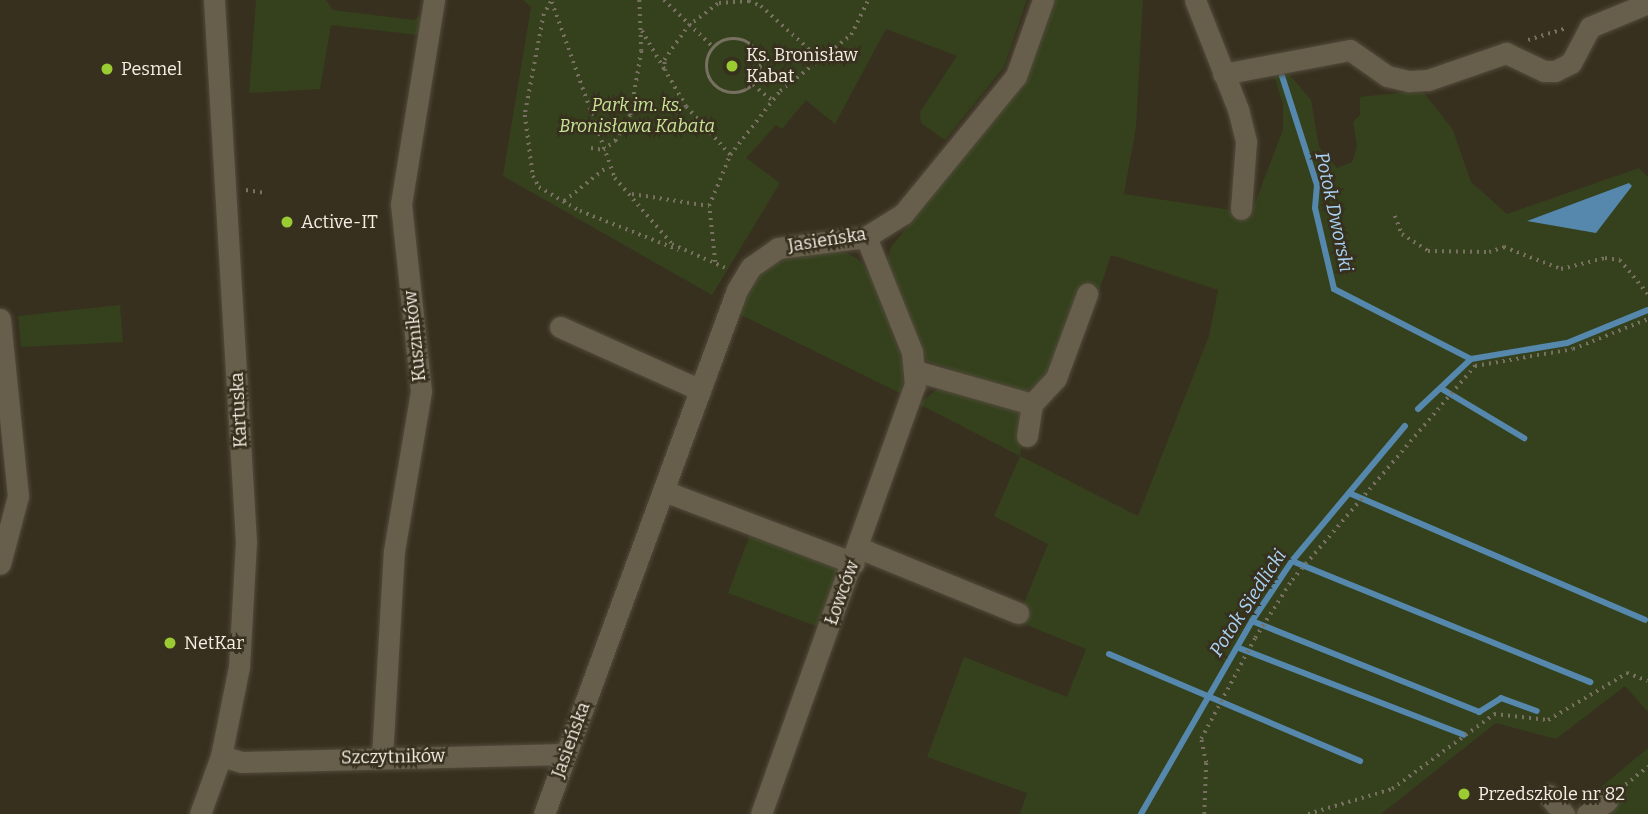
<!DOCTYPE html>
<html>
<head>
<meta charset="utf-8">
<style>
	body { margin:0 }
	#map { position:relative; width:1648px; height:814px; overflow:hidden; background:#38301f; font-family:Bitter,serif }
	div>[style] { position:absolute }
	.green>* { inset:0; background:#34411c }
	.water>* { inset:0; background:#5688ae }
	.stream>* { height:6px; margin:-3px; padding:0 3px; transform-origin:3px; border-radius:3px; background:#5688ae }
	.path>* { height:3.5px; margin-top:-1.75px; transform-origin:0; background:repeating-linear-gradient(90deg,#787162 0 2px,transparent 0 7px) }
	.path>.ring { margin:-1.75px; padding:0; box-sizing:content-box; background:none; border:3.5px solid #787162; border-radius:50% }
	.roads { filter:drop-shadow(0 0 2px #524b3c) drop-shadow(0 0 2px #524b3c) }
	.minor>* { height:21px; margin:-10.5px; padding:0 10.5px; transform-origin:10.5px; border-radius:10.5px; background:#685e4c }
	.dots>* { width:19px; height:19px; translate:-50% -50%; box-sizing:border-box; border:4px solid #38301f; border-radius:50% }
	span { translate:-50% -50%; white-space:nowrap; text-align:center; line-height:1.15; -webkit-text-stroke:5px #38301f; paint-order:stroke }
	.poi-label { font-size:18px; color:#f3ede3 }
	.left { translate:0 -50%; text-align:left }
	.park-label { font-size:18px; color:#c7e595; font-style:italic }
	.street-label { font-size:18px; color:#f3ede3 }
	.water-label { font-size:19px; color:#a9d4f6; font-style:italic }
</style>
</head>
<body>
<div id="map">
	<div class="green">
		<i style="clip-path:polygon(256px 0,326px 0,333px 10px,414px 20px,422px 14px,419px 35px,331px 25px,320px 89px,249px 93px)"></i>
		<i style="clip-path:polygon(523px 0,1027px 0,1004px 67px,945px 140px,921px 123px,920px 112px,957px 56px,886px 29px,835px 124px,806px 100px,782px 129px,776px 125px,746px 158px,780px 183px,712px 295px,503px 176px,531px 7px)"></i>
		<i style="clip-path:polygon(1053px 0,1143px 0,1136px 127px,1124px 194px,1251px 213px,1283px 130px,1283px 104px,1274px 76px,1288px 73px,1311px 100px,1319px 147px,1337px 168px,1352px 162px,1357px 147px,1353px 122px,1360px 115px,1360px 97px,1416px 91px,1425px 94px,1453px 130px,1471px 182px,1507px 214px,1639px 168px,1648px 177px,1648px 712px,1625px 686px,1556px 739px,1496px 723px,1381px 814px,1020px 814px,1027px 793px,927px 757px,964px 657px,1067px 697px,1086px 649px,1017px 621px,1048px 544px,994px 516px,1020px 456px,919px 404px,946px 382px,1021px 407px,1025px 421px,1020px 456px,1138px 516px,1209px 336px,1218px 290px,1111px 255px,1098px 294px,1083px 290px,1051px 368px,1043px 380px,1022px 394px,927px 361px,886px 264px,891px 247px,1028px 76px)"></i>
		<i style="clip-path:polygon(843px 251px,858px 259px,869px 272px,904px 364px,902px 394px,737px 313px,754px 276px,767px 262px,800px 253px)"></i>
		<i style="clip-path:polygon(120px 305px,123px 342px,21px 347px,18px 316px)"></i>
		<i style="clip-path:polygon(751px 532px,834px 562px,841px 572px,821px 628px,728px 593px)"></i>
		<i style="clip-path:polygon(1648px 748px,1648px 814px,1599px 814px,1613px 803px,1601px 787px)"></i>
	</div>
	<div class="water">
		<i style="clip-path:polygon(1629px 183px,1632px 186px,1596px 233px,1527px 221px)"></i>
	</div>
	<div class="stream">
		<i style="left:1282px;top:76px;width:114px;rotate:72.2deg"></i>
		<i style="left:1317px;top:185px;width:23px;rotate:95deg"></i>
		<i style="left:1315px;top:208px;width:83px;rotate:76.8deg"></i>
		<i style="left:1334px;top:289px;width:154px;rotate:27.1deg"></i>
		<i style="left:1442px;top:389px;width:96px;rotate:30.9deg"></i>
		<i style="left:1418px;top:409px;width:73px;rotate:-43.3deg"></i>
		<i style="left:1471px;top:359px;width:97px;rotate:-9.5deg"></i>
		<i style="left:1567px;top:343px;width:87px;rotate:-22.2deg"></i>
		<i style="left:1349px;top:493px;width:322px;rotate:23.2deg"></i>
		<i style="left:1292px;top:561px;width:322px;rotate:22.1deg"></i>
		<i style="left:1252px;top:621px;width:245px;rotate:21.8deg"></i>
		<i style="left:1479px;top:712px;width:26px;rotate:-32deg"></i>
		<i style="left:1501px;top:698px;width:38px;rotate:20deg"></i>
		<i style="left:1239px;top:648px;width:241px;rotate:21.1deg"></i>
		<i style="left:1109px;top:654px;width:273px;rotate:23.1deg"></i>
		<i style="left:1141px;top:814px;width:223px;rotate:-60.1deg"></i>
		<i style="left:1252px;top:621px;width:72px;rotate:-56.3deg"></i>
		<i style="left:1292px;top:561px;width:176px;rotate:-50.1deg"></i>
	</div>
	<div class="path">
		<i style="left:664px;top:0;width:68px;rotate:43.8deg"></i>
		<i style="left:551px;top:2px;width:14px;rotate:120deg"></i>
		<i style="left:544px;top:14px;width:103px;rotate:100.7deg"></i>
		<i style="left:525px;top:115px;width:62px;rotate:82.5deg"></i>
		<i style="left:533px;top:176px;width:13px;rotate:61deg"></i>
		<i style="left:539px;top:187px;width:48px;rotate:30.3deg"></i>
		<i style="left:580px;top:211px;width:106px;rotate:21.5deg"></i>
		<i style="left:552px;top:2px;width:187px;rotate:70.3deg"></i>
		<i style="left:615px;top:178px;width:87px;rotate:49.2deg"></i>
		<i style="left:672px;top:244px;width:61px;rotate:24.1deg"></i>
		<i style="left:642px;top:31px;width:45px;rotate:59.5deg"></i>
		<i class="ring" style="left:707px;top:39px;width:50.5px;height:50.5px"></i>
		<i style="left:1528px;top:40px;width:41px;rotate:-17.1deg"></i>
		<i style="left:753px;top:85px;width:24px;rotate:38deg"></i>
		<i style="left:591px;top:148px;width:12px;rotate:9deg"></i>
		<i style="left:603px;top:150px;width:15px;rotate:-37deg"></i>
		<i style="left:615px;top:141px;width:30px;rotate:-60deg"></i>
		<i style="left:630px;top:115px;width:65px;rotate:-80.2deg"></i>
		<i style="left:641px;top:51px;width:51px;rotate:-92.2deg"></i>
		<i style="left:730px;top:155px;width:65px;rotate:-132.5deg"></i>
		<i style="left:686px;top:107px;width:42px;rotate:-120.3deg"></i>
		<i style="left:665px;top:71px;width:11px;rotate:-95deg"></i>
		<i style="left:664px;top:60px;width:42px;rotate:-54.8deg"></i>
		<i style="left:688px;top:26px;width:39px;rotate:-37deg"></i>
		<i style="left:719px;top:3px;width:30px;rotate:-4deg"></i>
		<i style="left:749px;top:1px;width:13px;rotate:23deg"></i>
		<i style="left:761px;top:6px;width:81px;rotate:42deg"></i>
		<i style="left:246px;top:190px;width:19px;rotate:9deg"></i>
		<i style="left:632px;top:194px;width:78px;rotate:8.9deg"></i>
		<i style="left:564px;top:201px;width:56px;rotate:-38.5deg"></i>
		<i style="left:1395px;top:216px;width:19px;rotate:69deg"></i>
		<i style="left:1402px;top:234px;width:31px;rotate:33deg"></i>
		<i style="left:1428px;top:251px;width:61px;rotate:0.9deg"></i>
		<i style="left:1489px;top:252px;width:16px;rotate:-18deg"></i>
		<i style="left:1504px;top:247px;width:61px;rotate:21.1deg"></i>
		<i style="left:1561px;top:269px;width:45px;rotate:-14deg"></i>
		<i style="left:1605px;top:258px;width:15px;rotate:8deg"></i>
		<i style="left:1620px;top:260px;width:44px;rotate:50.5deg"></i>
		<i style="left:715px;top:262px;width:56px;rotate:-96.1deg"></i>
		<i style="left:709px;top:206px;width:55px;rotate:-67.6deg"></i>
		<i style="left:730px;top:155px;width:81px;rotate:-52deg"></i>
		<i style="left:780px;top:91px;width:90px;rotate:-38.3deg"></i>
		<i style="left:851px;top:35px;width:39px;rotate:-64deg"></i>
		<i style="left:1620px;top:789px;width:36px;rotate:-39deg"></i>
		<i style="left:1204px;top:814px;width:51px;rotate:-87.8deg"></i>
		<i style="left:1206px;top:763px;width:25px;rotate:-102deg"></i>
		<i style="left:1201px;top:739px;width:115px;rotate:-61.9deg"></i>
		<i style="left:1255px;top:638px;width:69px;rotate:-57.5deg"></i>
		<i style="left:1292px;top:580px;width:282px;rotate:-49.5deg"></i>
		<i style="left:1475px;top:366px;width:99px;rotate:-9.8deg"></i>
		<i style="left:1573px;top:349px;width:81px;rotate:-21.8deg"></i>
		<i style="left:1308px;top:814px;width:88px;rotate:-16.6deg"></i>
		<i style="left:1392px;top:789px;width:127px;rotate:-36.3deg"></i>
		<i style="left:1494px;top:714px;width:54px;rotate:6.3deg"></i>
		<i style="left:1548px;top:720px;width:92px;rotate:-30.7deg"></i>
		<i style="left:1627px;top:673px;width:22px;rotate:21deg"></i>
	</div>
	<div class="roads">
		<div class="minor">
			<i style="left:1195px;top:0;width:117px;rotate:68.5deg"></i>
			<i style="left:1238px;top:109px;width:34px;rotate:76deg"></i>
			<i style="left:1246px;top:142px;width:67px;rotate:94.3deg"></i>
			<i style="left:1223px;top:74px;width:129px;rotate:-10.7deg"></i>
			<i style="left:1350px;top:50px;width:45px;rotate:35.1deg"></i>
			<i style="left:1387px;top:76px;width:23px;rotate:13deg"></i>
			<i style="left:1409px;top:81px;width:19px;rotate:-3deg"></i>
			<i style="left:1428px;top:80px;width:83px;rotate:-19.1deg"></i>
			<i style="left:1506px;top:53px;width:42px;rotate:25.3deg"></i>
			<i style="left:1544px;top:71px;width:11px"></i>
			<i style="left:1555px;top:71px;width:18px;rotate:-27deg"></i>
			<i style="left:1571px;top:63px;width:41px;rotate:-62.2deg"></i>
			<i style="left:1590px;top:27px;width:63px;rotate:-22.5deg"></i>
			<i style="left:0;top:319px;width:178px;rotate:84.2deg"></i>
			<i style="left:18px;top:496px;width:70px;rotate:104.8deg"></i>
			<i style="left:560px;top:327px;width:154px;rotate:24.2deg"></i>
			<i style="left:916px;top:371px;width:121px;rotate:15.9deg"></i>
			<i style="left:1032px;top:404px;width:35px;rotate:-47deg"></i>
			<i style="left:1056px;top:378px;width:90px;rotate:-69.7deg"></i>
			<i style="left:1027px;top:436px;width:32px;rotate:-81deg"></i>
			<i style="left:664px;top:491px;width:203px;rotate:20.8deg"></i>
			<i style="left:859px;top:548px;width:172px;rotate:22.2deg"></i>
			<i style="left:221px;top:756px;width:22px;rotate:16deg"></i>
			<i style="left:242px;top:762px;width:324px;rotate:-1.4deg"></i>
			<i style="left:382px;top:757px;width:206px;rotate:-86.7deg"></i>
			<i style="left:394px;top:551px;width:162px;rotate:-80.4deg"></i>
			<i style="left:421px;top:391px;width:188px;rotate:-96.1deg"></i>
			<i style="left:401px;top:204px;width:207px;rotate:-80.8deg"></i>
			<i style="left:1548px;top:795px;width:25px;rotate:50deg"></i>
			<i style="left:200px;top:814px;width:62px;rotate:-70.1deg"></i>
			<i style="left:221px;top:756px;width:91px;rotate:-78.6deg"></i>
			<i style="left:239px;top:667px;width:125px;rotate:-86.8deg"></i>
			<i style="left:246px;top:542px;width:543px;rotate:-93.38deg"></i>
			<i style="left:544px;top:814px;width:558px;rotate:-69.78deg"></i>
			<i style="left:737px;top:290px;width:27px;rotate:-59deg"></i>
			<i style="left:751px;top:267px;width:33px;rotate:-35deg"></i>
			<i style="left:778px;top:248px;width:89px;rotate:-7.1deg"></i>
			<i style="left:866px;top:237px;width:44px;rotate:-31.9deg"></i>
			<i style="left:903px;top:214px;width:178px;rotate:-50.7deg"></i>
			<i style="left:1016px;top:76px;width:81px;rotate:-70.4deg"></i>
			<i style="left:761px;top:814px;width:456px;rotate:-70.3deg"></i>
			<i style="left:915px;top:385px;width:33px;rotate:-95deg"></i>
			<i style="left:912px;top:352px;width:124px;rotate:-111.8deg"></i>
			<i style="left:1587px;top:814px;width:24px;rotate:-33deg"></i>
		</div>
	</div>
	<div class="dots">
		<i style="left:732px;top:66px;background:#9bcb33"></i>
		<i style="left:107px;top:69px;background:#9bcb33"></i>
		<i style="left:287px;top:222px;background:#9bcb33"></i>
		<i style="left:170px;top:643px;background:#9bcb33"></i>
		<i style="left:1464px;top:794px;background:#9bcb33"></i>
	</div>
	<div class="poi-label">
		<span class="left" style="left:746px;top:66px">Ks. Bronisław<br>Kabat</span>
		<span class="left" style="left:121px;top:69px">Pesmel</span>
		<span class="left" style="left:301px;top:222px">Active-IT</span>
		<span class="left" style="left:184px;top:643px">NetKar</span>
		<span class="left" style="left:1478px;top:794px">Przedszkole nr 82</span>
	</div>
	<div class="park-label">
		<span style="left:637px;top:116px">Park im. ks.<br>Bronisława Kabata</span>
	</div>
	<div class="street-label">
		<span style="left:827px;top:240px;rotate:-9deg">Jasieńska</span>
		<span style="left:415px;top:336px;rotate:-96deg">Kuszników</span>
		<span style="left:239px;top:410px;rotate:-93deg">Kartuska</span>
		<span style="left:842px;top:593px;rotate:-70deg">Łowców</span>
		<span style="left:571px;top:740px;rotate:-70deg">Jasieńska</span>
		<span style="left:393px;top:757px;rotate:-1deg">Szczytników</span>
	</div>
	<div class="water-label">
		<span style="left:1334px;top:212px;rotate:78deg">Potok Dworski</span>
		<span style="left:1248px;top:603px;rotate:-57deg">Potok Siedlicki</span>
	</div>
</div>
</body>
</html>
